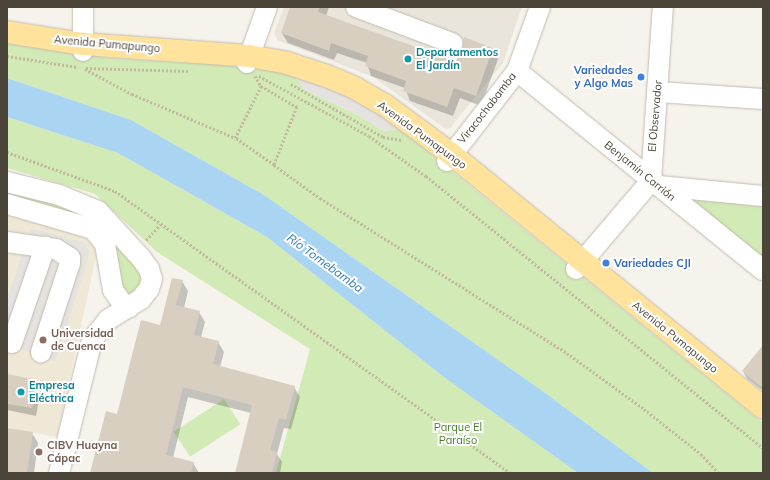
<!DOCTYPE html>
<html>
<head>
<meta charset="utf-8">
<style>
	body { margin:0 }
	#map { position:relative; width:770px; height:480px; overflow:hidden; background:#f6f3ec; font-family:Mulish,sans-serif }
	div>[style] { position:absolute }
	.residential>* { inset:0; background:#eae5da }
	.education>* { inset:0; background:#efe8d6 }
	.green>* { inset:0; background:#d2eab5; transform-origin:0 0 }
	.parking>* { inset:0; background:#e5e3e0 }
	.water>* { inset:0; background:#a9d4f2 }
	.shadow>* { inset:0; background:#0003 }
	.building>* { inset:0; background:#d8cfc1 }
	.path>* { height:2.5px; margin-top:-1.25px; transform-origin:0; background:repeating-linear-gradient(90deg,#c4b79f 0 2px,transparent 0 4px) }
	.roads { filter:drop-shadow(0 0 1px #c2bbae) drop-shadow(0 0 1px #c2bbae) }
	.minor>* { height:20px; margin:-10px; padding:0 10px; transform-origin:10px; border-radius:10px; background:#fff }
	.major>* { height:22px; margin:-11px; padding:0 11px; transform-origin:11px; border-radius:11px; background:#ffe39c }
	.dots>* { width:11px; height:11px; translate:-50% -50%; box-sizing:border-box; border:2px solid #fff; border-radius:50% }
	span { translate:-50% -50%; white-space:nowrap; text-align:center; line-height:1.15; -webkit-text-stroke:4px #fff; paint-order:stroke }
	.street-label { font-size:11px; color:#4b4439 }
	.culture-label { font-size:11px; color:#0d838f; font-weight:700 }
	.left { translate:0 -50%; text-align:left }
	.shop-label { font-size:11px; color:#366cbe; font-weight:700 }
	.right { translate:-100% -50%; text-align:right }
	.education-label { font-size:11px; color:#785e54; font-weight:700 }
	.park-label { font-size:11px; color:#4a7f2a }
	.water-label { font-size:12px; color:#2e7ab2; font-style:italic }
	.frame { position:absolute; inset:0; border:8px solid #4b4439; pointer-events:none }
</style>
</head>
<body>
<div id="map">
	<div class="residential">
		<i style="clip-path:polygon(284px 7px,522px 7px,503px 63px,449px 129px,446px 129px,373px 77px,277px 40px,274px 33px)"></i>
	</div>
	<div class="education">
		<i style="clip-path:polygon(7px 215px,85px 236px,94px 246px,96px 256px,57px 437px,7px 428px)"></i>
	</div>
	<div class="green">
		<i style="clip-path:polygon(7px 43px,107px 58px,246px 66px,293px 75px,305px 90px,362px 117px,383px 131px,400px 129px,763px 423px,763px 473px,653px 473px,541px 390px,264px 195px,131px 120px,7px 78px)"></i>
		<i style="clip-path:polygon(7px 117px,118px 153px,267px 237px,445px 378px,578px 473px,276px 473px,310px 349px,157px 252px,95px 194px,7px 168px)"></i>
		<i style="clip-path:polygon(7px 186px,82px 207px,148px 280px,127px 304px,108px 243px,7px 200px)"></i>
		<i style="clip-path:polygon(685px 194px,763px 201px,763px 263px,685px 201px)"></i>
		<i style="left:224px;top:399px;width:30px;height:60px;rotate:57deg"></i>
	</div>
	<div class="parking">
		<i style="clip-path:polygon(293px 75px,313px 80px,365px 104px,400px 129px,383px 131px,362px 117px,305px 90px)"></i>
		<i style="clip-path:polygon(31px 228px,84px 243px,89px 251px,87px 263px,55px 361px,7px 344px,7px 299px)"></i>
	</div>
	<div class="water">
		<i style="clip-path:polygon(7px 78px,131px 120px,264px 195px,541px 390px,653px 473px,578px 473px,445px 378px,267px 237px,118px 153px,7px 117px)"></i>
	</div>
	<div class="shadow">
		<i style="clip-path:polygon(291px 7px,329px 7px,326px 16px,456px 62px,492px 49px,498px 59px,481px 106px,460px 98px,453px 116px,410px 101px,405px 88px,371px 76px,367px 63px,337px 53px,334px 60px,288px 43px,282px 33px)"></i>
		<i style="clip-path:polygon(182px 281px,188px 291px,184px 308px,199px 312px,205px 322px,201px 337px,218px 342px,224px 352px,220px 367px,294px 387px,300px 397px,291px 429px,284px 428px,277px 454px,282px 462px,280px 473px,236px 473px,251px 413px,188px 397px,173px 458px,193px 463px,199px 473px,91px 473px)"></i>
		<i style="clip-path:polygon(763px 349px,763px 391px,747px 379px,743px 371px)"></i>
		<i style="clip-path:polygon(7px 375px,36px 381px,41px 389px,36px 416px,7px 410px)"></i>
		<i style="clip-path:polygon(7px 429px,32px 433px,38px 443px,34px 473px,7px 473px)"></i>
	</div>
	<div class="building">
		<i style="clip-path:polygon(290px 7px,320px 7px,318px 12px,455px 61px,463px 47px,464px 37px,493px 48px,476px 96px,454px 88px,447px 107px,403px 91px,406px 81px,365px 66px,368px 56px,331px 43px,329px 51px,281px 33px)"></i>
		<i style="clip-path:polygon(172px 278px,183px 280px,176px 305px,200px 311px,194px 335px,219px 341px,213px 364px,295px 386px,286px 420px,279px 418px,270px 450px,277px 452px,272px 473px,235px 473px,252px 405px,183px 387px,166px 455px,194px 462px,191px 473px,90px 473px,106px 411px,117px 414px,141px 320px,160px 325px)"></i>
		<i style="clip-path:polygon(763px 345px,763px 388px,742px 371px)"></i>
		<i style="clip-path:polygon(7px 374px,37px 380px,32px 408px,7px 404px)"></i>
		<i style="clip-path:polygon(7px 428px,33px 432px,27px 473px,7px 473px)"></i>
	</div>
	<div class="path">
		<i style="left:7px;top:56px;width:71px;rotate:8.9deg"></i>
		<i style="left:86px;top:68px;width:103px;rotate:1.7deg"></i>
		<i style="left:85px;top:69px;width:53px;rotate:28deg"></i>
		<i style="left:132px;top:94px;width:112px;rotate:23.1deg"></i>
		<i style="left:255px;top:76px;width:12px;rotate:59deg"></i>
		<i style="left:261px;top:86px;width:42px;rotate:30.3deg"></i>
		<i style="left:297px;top:107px;width:62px;rotate:111.6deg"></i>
		<i style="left:274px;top:165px;width:47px;rotate:-145.3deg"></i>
		<i style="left:235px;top:138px;width:58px;rotate:-63.4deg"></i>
		<i style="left:259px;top:76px;width:125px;rotate:28.6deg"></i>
		<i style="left:369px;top:136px;width:70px;rotate:35.1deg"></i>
		<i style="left:426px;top:176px;width:433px;rotate:38.9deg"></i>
		<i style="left:291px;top:84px;width:106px;rotate:29.9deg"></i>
		<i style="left:383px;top:137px;width:19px;rotate:9deg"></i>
		<i style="left:7px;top:152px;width:115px;rotate:19.9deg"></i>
		<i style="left:115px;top:191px;width:485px;rotate:35.5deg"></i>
		<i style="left:274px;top:165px;width:57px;rotate:35.7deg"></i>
		<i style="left:320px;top:198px;width:292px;rotate:32.1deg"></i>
		<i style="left:567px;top:353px;width:95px;rotate:36deg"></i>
		<i style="left:644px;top:409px;width:73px;rotate:38.3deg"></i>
		<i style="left:701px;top:454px;width:26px;rotate:47deg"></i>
		<i style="left:146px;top:240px;width:22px;rotate:-47deg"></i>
	</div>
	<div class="roads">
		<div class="minor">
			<i style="left:83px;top:7px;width:44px;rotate:90deg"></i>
			<i style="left:356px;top:7px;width:103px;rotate:20.6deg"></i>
			<i style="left:247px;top:63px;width:59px;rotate:-70.3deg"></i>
			<i style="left:517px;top:71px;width:316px;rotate:39deg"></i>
			<i style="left:658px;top:92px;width:105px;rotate:3.8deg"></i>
			<i style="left:447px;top:161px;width:114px;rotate:-52.1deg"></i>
			<i style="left:517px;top:71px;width:68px;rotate:-70.2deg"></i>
			<i style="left:7px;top:182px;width:54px;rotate:14deg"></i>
			<i style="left:59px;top:195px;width:42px;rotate:22.3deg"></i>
			<i style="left:98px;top:211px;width:64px;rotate:47.5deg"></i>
			<i style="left:141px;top:258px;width:14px;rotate:54deg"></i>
			<i style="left:149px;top:269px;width:10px;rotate:73deg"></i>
			<i style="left:152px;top:279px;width:10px;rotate:107deg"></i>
			<i style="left:149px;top:289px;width:13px;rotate:129deg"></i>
			<i style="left:141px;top:299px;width:39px;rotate:148deg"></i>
			<i style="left:108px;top:320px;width:26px;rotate:129deg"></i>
			<i style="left:92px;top:340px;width:137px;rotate:103.9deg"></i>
			<i style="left:659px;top:186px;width:104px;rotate:5.5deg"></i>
			<i style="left:7px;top:204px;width:90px;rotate:16.2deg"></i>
			<i style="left:93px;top:229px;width:19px;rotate:51deg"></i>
			<i style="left:105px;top:244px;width:47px;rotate:80.1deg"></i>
			<i style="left:113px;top:290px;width:19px;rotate:55deg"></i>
			<i style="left:124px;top:306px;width:5px;rotate:22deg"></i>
			<i style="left:7px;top:242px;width:49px;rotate:8.1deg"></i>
			<i style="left:56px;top:249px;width:17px;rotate:33deg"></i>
			<i style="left:70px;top:258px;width:5px;rotate:90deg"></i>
			<i style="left:70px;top:263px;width:94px;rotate:108deg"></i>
			<i style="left:576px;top:269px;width:116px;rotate:-49.6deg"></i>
			<i style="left:651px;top:181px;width:174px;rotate:-86.1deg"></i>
			<i style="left:12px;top:343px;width:102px;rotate:-71deg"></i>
		</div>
		<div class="major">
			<i style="left:7px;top:32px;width:77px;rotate:9deg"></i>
			<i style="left:83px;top:44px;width:166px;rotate:4.1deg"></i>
			<i style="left:249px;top:56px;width:39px;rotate:10deg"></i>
			<i style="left:287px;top:63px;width:42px;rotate:18deg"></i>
			<i style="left:327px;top:76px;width:30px;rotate:23deg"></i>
			<i style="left:355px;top:88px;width:34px;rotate:30deg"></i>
			<i style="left:385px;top:105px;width:82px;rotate:36.6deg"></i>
			<i style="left:451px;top:154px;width:402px;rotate:39.1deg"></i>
		</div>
	</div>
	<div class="dots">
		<i style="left:408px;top:59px;background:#0f9aa8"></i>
		<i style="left:641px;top:77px;background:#3f7fe0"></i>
		<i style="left:606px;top:263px;background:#3f7fe0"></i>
		<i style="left:43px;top:340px;background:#8d6e63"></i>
		<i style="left:21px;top:392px;background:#0f9aa8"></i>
		<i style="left:39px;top:452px;background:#8d6e63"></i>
	</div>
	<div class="street-label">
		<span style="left:107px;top:44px;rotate:5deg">Avenida Pumapungo</span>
		<span style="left:487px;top:108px;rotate:-52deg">Viracochabamba</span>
		<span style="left:655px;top:116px;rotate:-85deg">El Observador</span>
		<span style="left:422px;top:135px;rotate:36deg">Avenida Pumapungo</span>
		<span style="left:640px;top:171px;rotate:39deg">Benjamín Carrión</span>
		<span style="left:675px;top:337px;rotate:39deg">Avenida Pumapungo</span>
	</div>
	<div class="culture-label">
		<span class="left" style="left:416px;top:59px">Departamentos<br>El Jardín</span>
		<span class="left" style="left:29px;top:392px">Empresa<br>Eléctrica</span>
	</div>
	<div class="shop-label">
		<span class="right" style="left:633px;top:77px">Variedades<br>y Algo Mas</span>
		<span class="left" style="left:614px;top:263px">Variedades CJI</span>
	</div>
	<div class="education-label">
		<span class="left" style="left:51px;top:340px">Universidad<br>de Cuenca</span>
		<span class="left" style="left:47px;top:452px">CIBV Huayna<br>Cápac</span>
	</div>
	<div class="park-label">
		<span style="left:458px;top:434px">Parque El<br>Paraíso</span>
	</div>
	<div class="water-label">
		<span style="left:325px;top:263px;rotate:36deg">Río Tomebamba</span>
	</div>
	<div class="frame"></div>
</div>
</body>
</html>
